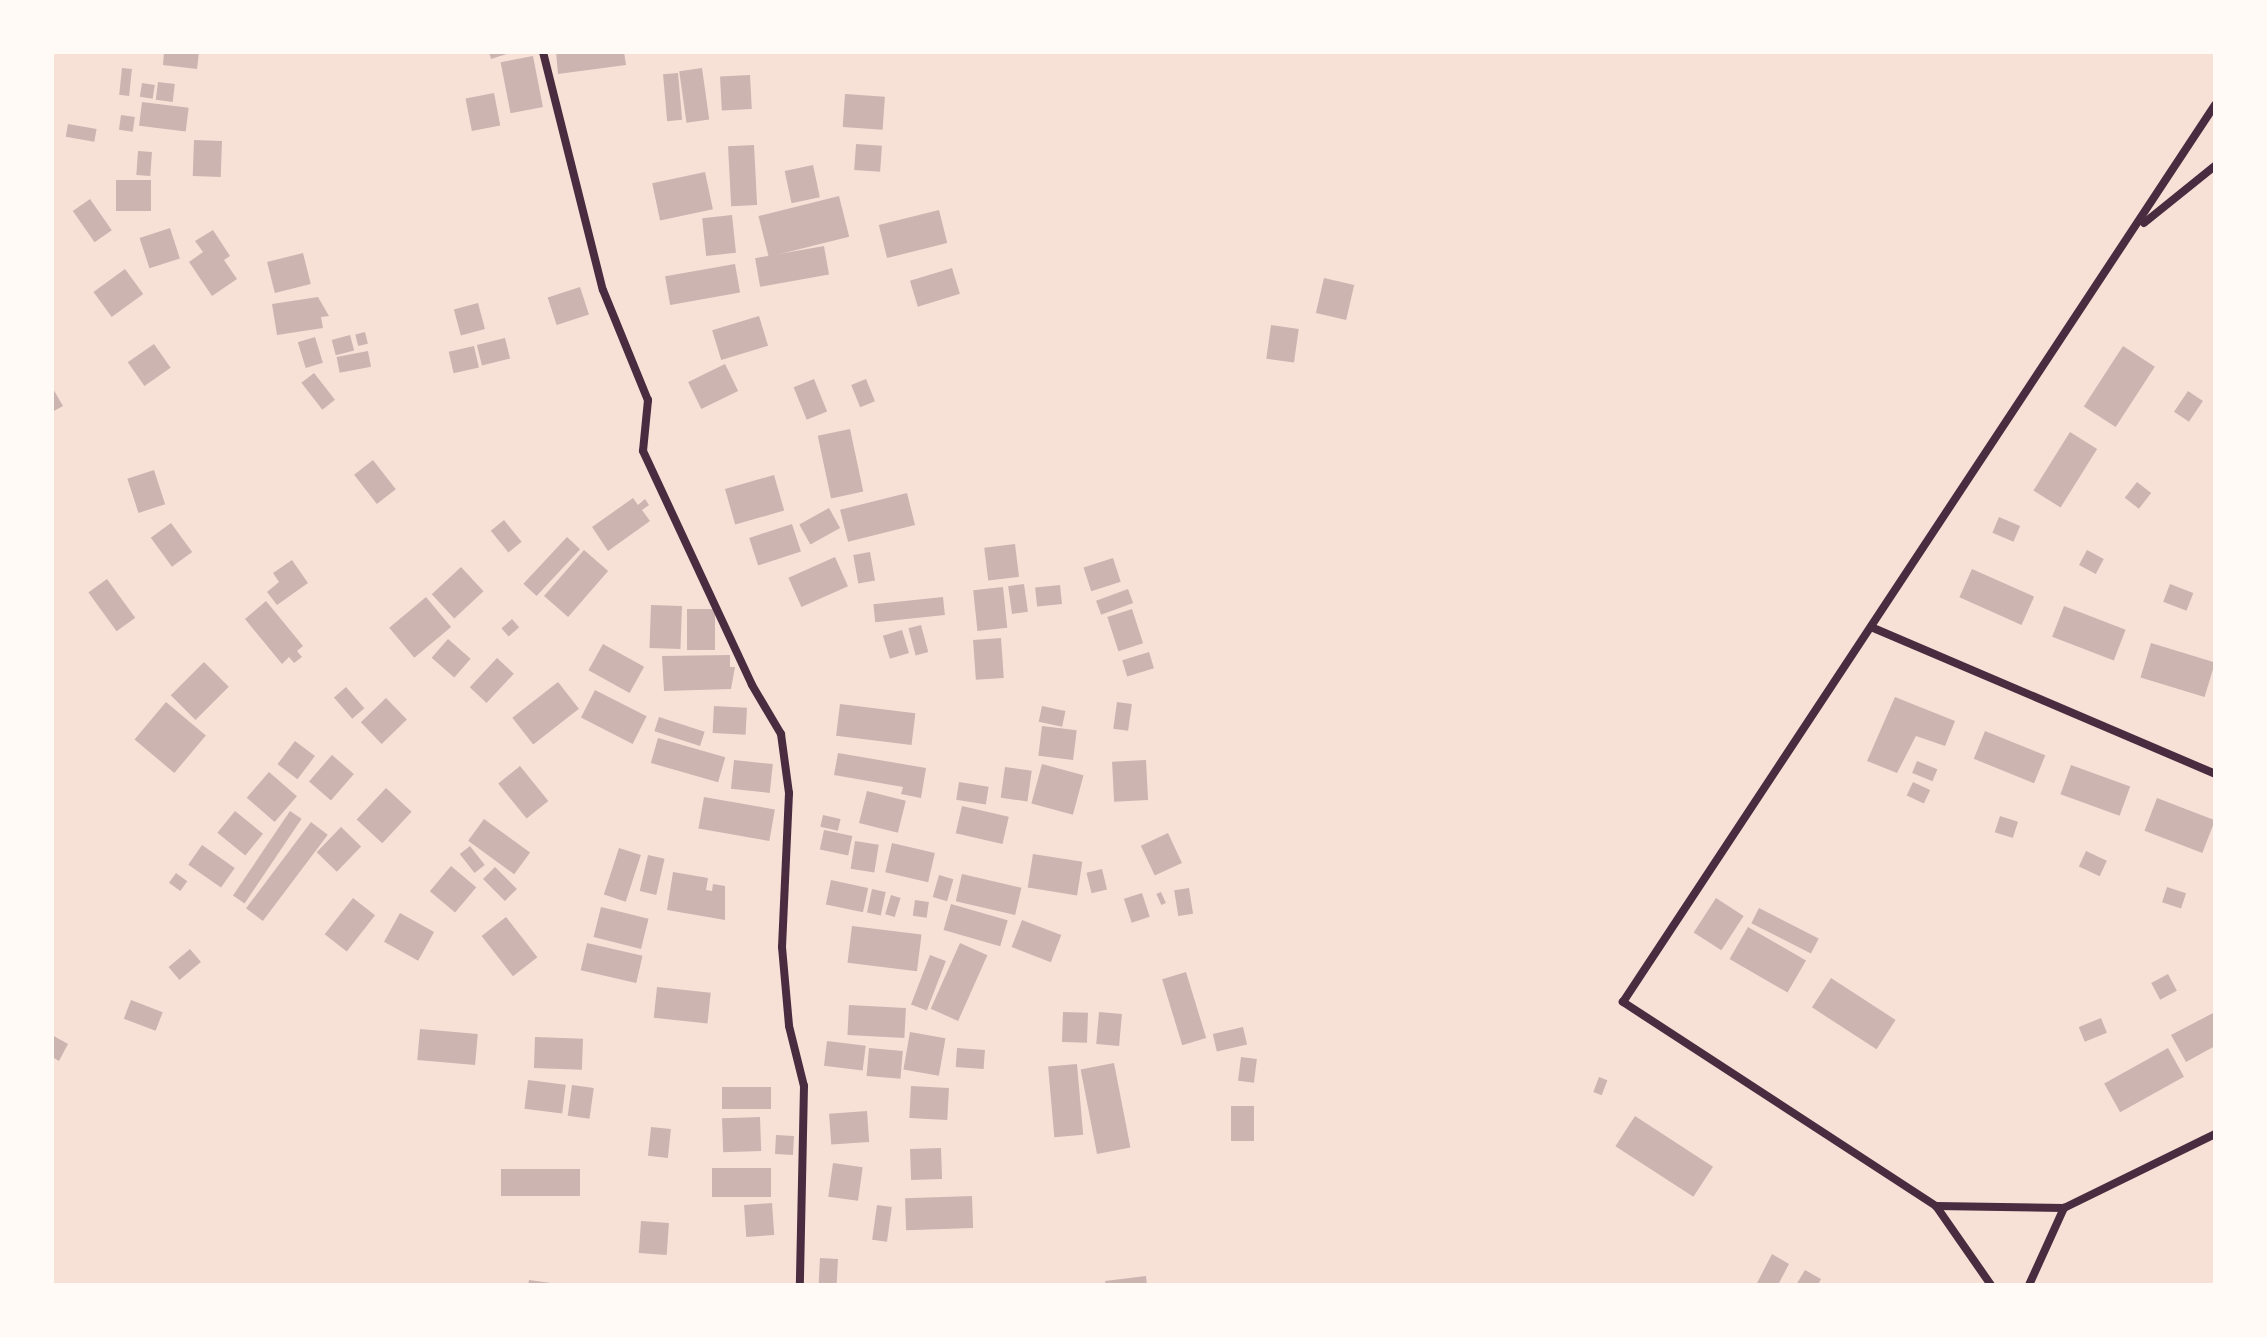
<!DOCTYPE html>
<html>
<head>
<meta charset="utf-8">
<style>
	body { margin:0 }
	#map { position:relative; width:2267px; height:1337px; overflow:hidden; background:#f7e1d7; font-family:"Exo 2",sans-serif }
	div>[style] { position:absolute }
	.building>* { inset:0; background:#ccb4b1; transform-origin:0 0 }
	.minor>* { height:8px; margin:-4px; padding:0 4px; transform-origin:4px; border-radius:4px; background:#4a2c40 }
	span { translate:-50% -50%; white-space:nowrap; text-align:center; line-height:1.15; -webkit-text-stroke:8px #fffaf5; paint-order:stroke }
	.frame { position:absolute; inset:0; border:54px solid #fffaf5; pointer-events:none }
</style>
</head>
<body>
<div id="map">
	<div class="building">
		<i style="clip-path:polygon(164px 52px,199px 52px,197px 69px,163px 65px)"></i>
		<i style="clip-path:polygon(489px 52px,510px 52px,510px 53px,491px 59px)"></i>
		<i style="clip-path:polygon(556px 52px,624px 52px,626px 65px,558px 74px)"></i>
		<i style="left:533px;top:56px;width:52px;height:33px;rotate:79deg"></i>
		<i style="left:122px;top:68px;width:10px;height:27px;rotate:6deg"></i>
		<i style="left:702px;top:68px;width:52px;height:23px;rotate:82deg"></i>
		<i style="left:678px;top:73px;width:47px;height:15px;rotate:85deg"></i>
		<i style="left:750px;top:75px;width:34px;height:30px;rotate:87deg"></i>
		<i style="left:158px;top:82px;width:17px;height:18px;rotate:7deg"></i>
		<i style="left:142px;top:83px;width:13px;height:14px;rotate:9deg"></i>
		<i style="left:494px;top:93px;width:33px;height:29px;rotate:79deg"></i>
		<i style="left:845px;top:94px;width:40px;height:33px;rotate:4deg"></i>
		<i style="left:142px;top:102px;width:47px;height:24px;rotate:7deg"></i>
		<i style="left:121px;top:115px;width:14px;height:15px;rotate:8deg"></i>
		<i style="left:68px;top:124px;width:29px;height:13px;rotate:10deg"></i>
		<i style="left:194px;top:140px;width:28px;height:36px;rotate:2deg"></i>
		<i style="left:856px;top:144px;width:26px;height:26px;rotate:4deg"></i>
		<i style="left:754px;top:145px;width:60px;height:26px;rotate:87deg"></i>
		<i style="left:138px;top:151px;width:14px;height:24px;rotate:4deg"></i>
		<i style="left:813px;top:165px;width:33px;height:29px;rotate:78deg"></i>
		<i style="left:705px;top:172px;width:38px;height:54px;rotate:78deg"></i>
		<i style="left:151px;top:180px;width:31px;height:35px;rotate:90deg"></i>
		<i style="left:839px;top:196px;width:42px;height:83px;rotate:76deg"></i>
		<i style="left:90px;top:199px;width:38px;height:21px;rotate:55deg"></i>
		<i style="left:939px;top:210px;width:34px;height:62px;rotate:76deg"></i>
		<i style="left:732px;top:215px;width:38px;height:30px;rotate:84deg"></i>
		<i style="left:170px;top:228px;width:32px;height:32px;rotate:72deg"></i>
		<i style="clip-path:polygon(213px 230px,230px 256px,224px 260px,237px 279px,212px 296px,189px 262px,203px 252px,195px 241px)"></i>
		<i style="left:824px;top:246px;width:29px;height:70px;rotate:80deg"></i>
		<i style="left:303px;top:253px;width:32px;height:37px;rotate:76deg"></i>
		<i style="left:735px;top:264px;width:29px;height:71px;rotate:80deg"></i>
		<i style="left:952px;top:268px;width:27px;height:44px;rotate:73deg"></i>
		<i style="left:125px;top:269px;width:31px;height:39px;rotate:54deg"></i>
		<i style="left:1324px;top:278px;width:31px;height:36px;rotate:13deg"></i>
		<i style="left:580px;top:287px;width:29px;height:34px;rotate:72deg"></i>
		<i style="clip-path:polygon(318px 297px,329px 316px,321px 317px,323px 328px,277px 335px,272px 304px)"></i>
		<i style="left:478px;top:303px;width:27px;height:25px;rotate:75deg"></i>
		<i style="left:759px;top:316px;width:31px;height:49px;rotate:73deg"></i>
		<i style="left:1271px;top:325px;width:28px;height:34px;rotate:8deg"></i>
		<i style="left:365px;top:332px;width:12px;height:10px;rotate:76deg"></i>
		<i style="left:350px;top:335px;width:16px;height:19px;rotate:75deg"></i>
		<i style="left:315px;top:337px;width:27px;height:18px;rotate:73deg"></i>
		<i style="left:505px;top:338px;width:21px;height:29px;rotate:76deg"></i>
		<i style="left:154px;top:344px;width:29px;height:32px;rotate:55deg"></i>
		<i style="left:474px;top:346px;width:22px;height:26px;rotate:77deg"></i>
		<i style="left:2123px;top:346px;width:38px;height:72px;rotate:33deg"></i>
		<i style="left:368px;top:351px;width:16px;height:32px;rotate:79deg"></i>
		<i style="left:725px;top:364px;width:30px;height:41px;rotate:64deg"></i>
		<i style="left:314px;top:373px;width:34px;height:16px;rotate:52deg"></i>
		<i style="left:814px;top:379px;width:35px;height:22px;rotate:68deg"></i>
		<i style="left:866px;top:379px;width:24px;height:16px;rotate:68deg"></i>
		<i style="clip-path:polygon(52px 387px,63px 406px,52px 412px)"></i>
		<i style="left:2188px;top:391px;width:18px;height:25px;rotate:34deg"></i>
		<i style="left:850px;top:429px;width:64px;height:33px;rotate:78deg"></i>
		<i style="left:2070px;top:432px;width:32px;height:69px;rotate:32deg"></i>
		<i style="left:373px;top:460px;width:37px;height:24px;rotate:52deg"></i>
		<i style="left:154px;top:470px;width:36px;height:28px;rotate:72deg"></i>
		<i style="left:774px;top:475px;width:37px;height:51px;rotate:74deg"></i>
		<i style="left:2137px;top:482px;width:18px;height:20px;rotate:38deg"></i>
		<i style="left:907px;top:493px;width:33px;height:69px;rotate:76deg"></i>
		<i style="clip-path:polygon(633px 498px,638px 505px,645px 499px,649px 505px,642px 510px,650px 521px,608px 551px,592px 527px)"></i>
		<i style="left:829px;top:508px;width:23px;height:34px;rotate:61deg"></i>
		<i style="left:1999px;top:517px;width:23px;height:17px;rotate:23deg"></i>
		<i style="left:504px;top:520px;width:28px;height:17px;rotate:51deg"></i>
		<i style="left:171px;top:523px;width:36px;height:25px;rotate:54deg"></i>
		<i style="left:792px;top:524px;width:29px;height:45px;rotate:72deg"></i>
		<i style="left:567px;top:537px;width:18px;height:64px;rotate:43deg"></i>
		<i style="left:1015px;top:544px;width:33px;height:31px;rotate:83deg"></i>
		<i style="left:584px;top:550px;width:32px;height:61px;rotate:41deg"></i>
		<i style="left:2087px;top:550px;width:19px;height:17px;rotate:28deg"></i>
		<i style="left:870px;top:552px;width:29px;height:17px;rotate:80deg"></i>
		<i style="left:835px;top:557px;width:32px;height:51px;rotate:66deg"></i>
		<i style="left:1113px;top:558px;width:25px;height:31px;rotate:72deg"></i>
		<i style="clip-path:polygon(292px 560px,308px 583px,277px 605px,267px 592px,279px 582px,273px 573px)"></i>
		<i style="left:461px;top:567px;width:33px;height:40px;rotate:47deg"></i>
		<i style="left:1972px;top:569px;width:68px;height:31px;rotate:24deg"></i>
		<i style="left:107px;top:579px;width:48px;height:23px;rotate:54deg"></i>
		<i style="left:1024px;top:584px;width:28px;height:16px;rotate:82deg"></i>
		<i style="left:2170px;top:584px;width:25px;height:19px;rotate:21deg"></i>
		<i style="left:1060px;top:585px;width:19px;height:25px;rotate:84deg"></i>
		<i style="left:1003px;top:587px;width:41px;height:30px;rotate:84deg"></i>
		<i style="left:1128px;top:589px;width:15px;height:34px;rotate:70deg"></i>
		<i style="left:426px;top:597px;width:39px;height:48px;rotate:50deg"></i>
		<i style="left:943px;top:597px;width:18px;height:70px;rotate:84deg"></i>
		<i style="clip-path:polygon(266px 601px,303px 646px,297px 651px,302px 657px,294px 663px,289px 657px,282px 664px,245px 619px)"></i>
		<i style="left:651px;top:605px;width:31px;height:43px;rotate:2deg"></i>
		<i style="left:2064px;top:606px;width:66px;height:33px;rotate:21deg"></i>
		<i style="left:687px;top:609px;width:28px;height:41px"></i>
		<i style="left:1132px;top:609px;width:36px;height:26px;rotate:72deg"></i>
		<i style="left:512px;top:619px;width:11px;height:14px;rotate:49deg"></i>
		<i style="left:921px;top:625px;width:28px;height:13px;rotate:75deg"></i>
		<i style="left:902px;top:630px;width:24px;height:20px;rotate:73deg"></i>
		<i style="left:1001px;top:638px;width:40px;height:28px;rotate:86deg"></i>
		<i style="left:448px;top:639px;width:30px;height:25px;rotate:41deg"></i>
		<i style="left:2151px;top:643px;width:67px;height:36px;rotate:17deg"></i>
		<i style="left:603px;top:644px;width:47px;height:30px;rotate:29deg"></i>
		<i style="left:1149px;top:652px;width:17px;height:28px;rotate:73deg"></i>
		<i style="clip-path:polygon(730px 655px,730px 667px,735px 667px,731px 689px,664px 691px,662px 656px)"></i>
		<i style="left:497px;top:658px;width:23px;height:40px;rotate:43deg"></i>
		<i style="left:204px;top:662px;width:35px;height:47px;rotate:45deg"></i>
		<i style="left:558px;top:682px;width:34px;height:58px;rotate:52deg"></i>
		<i style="left:346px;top:687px;width:28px;height:16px;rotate:49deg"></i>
		<i style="left:595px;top:690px;width:58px;height:31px;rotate:27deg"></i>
		<i style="clip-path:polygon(1895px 697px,1955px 721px,1945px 746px,1916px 736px,1897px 773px,1867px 761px)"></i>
		<i style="left:386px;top:698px;width:30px;height:35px;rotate:46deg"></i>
		<i style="left:166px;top:702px;width:52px;height:49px;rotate:40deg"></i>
		<i style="left:1117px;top:702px;width:15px;height:27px;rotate:8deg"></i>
		<i style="left:840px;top:704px;width:76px;height:32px;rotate:7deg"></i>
		<i style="left:714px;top:706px;width:33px;height:27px;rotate:3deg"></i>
		<i style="left:1042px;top:706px;width:24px;height:16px;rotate:12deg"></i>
		<i style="left:659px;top:717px;width:48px;height:15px;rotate:18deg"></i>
		<i style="left:1042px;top:726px;width:35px;height:30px;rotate:7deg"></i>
		<i style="left:1985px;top:731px;width:65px;height:30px;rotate:22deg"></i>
		<i style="left:658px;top:738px;width:70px;height:26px;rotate:16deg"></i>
		<i style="left:295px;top:741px;width:25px;height:29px;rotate:37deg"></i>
		<i style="clip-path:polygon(838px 753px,926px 768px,921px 798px,901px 794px,903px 787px,834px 775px)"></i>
		<i style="left:332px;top:755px;width:29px;height:35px;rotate:41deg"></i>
		<i style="left:734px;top:760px;width:39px;height:29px;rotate:6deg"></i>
		<i style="left:1146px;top:760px;width:40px;height:34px;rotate:87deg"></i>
		<i style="left:1917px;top:761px;width:22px;height:13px;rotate:22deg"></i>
		<i style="left:1042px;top:764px;width:43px;height:41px;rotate:15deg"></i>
		<i style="left:2071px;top:765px;width:63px;height:31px;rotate:20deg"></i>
		<i style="left:520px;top:766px;width:45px;height:28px;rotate:51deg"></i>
		<i style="left:1005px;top:767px;width:27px;height:31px;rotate:8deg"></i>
		<i style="left:269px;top:772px;width:37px;height:34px;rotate:41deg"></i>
		<i style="left:959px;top:782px;width:30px;height:18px;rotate:9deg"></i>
		<i style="left:1913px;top:782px;width:19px;height:15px;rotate:25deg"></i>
		<i style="left:386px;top:788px;width:35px;height:43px;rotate:43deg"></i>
		<i style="left:867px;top:791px;width:40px;height:33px;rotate:14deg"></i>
		<i style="left:704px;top:797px;width:72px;height:32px;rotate:10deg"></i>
		<i style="left:2157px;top:798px;width:62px;height:35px;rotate:21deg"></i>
		<i style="left:962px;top:806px;width:48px;height:28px;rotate:13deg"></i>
		<i style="left:235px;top:811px;width:36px;height:28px;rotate:39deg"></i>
		<i style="left:290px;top:811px;width:14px;height:102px;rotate:34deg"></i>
		<i style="left:823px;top:815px;width:18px;height:12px;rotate:13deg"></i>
		<i style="left:2000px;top:816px;width:19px;height:17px;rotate:18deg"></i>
		<i style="left:484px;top:819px;width:57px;height:27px;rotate:36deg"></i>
		<i style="left:311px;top:822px;width:21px;height:108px;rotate:37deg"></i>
		<i style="left:341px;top:827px;width:28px;height:35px;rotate:44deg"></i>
		<i style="left:824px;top:830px;width:29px;height:20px;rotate:12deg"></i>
		<i style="left:1168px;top:833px;width:33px;height:30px;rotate:65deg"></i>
		<i style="left:855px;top:841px;width:24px;height:28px;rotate:9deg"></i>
		<i style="left:892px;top:843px;width:44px;height:30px;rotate:13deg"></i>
		<i style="left:202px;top:845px;width:40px;height:24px;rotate:35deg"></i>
		<i style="left:470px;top:846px;width:24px;height:13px;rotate:52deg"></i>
		<i style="left:619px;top:848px;width:23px;height:49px;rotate:18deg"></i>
		<i style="left:2086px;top:851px;width:23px;height:17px;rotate:25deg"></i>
		<i style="left:1033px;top:854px;width:50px;height:34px;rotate:9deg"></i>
		<i style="left:648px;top:855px;width:17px;height:37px;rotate:13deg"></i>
		<i style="left:451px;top:866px;width:33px;height:33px;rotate:40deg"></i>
		<i style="left:495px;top:867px;width:31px;height:17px;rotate:45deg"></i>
		<i style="left:1102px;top:869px;width:21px;height:16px;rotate:76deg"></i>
		<i style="clip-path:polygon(673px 872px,708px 878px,706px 890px,712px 891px,713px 884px,725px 886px,725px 920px,667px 910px)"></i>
		<i style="left:176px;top:873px;width:14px;height:12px;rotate:36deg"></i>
		<i style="left:962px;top:874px;width:61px;height:28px;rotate:13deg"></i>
		<i style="left:939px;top:875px;width:15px;height:23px;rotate:16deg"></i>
		<i style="left:831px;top:880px;width:38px;height:25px;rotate:12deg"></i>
		<i style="left:2167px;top:887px;width:20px;height:16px;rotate:18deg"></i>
		<i style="left:1189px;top:888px;width:26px;height:15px;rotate:81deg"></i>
		<i style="left:872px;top:889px;width:14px;height:24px;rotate:12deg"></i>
		<i style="left:1161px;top:892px;width:12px;height:5px;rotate:66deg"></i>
		<i style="left:1142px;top:893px;width:25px;height:19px;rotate:72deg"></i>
		<i style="left:891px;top:895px;width:10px;height:20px;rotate:17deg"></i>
		<i style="left:353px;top:898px;width:28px;height:46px;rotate:38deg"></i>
		<i style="left:1716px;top:898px;width:33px;height:41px;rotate:33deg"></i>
		<i style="left:915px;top:900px;width:14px;height:16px;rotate:8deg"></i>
		<i style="left:951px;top:904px;width:59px;height:27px;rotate:16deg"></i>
		<i style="left:601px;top:907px;width:49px;height:31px;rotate:14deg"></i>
		<i style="left:1759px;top:908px;width:67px;height:17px;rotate:27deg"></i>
		<i style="left:400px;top:913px;width:39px;height:33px;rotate:29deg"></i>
		<i style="left:506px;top:917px;width:51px;height:31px;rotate:52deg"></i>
		<i style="left:1022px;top:920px;width:42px;height:29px;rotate:21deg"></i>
		<i style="left:852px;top:926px;width:70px;height:37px;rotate:7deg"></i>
		<i style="left:1748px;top:927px;width:67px;height:37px;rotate:30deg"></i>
		<i style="left:587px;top:943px;width:57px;height:28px;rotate:13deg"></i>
		<i style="left:960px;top:943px;width:30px;height:72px;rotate:24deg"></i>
		<i style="left:190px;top:949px;width:17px;height:28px;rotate:50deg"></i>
		<i style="left:930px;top:955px;width:17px;height:53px;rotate:21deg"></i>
		<i style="left:1186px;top:972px;width:69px;height:25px;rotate:73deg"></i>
		<i style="left:2168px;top:974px;width:19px;height:19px;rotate:62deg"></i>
		<i style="left:1831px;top:978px;width:77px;height:35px;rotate:33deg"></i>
		<i style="left:657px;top:987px;width:54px;height:31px;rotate:6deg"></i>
		<i style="left:131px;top:1000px;width:34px;height:20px;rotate:21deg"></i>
		<i style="left:849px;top:1005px;width:57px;height:30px;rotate:3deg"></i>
		<i style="left:1063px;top:1012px;width:25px;height:30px;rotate:2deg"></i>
		<i style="left:1099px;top:1012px;width:23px;height:32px;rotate:5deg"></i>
		<i style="clip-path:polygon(2215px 1012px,2215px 1046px,2186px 1062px,2171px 1035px)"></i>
		<i style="left:2101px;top:1018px;width:16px;height:24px;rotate:68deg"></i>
		<i style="left:1243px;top:1027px;width:18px;height:31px;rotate:77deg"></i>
		<i style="left:420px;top:1029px;width:58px;height:31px;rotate:5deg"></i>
		<i style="left:910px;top:1032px;width:36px;height:38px;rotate:10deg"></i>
		<i style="clip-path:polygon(52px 1035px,68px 1044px,59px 1061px,52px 1057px)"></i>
		<i style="left:535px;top:1037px;width:48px;height:31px;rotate:2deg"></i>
		<i style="left:827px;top:1041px;width:39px;height:25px;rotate:7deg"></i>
		<i style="left:869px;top:1048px;width:34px;height:28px;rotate:5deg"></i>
		<i style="left:957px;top:1048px;width:28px;height:19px;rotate:4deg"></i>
		<i style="left:2168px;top:1048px;width:33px;height:73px;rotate:61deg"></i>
		<i style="left:1241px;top:1057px;width:16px;height:24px;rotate:7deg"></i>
		<i style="left:1114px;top:1063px;width:86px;height:34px;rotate:79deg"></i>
		<i style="left:1077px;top:1064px;width:71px;height:29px;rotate:85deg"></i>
		<i style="left:1599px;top:1077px;width:9px;height:16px;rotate:21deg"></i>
		<i style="left:528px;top:1080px;width:38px;height:29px;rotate:7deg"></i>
		<i style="left:572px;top:1085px;width:22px;height:31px;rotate:8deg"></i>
		<i style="left:911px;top:1086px;width:38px;height:32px;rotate:3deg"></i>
		<i style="left:722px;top:1087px;width:49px;height:22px"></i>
		<i style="left:1231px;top:1106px;width:23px;height:35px"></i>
		<i style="left:867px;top:1111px;width:31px;height:38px;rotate:86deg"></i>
		<i style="left:1635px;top:1116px;width:93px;height:36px;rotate:33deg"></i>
		<i style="left:760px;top:1117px;width:34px;height:38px;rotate:88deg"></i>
		<i style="left:651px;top:1127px;width:20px;height:29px;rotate:6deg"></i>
		<i style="left:776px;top:1135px;width:18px;height:19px;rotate:3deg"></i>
		<i style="left:941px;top:1148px;width:31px;height:31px;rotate:88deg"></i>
		<i style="left:833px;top:1163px;width:30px;height:34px;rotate:8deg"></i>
		<i style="left:712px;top:1168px;width:59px;height:29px"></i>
		<i style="left:501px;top:1169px;width:79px;height:27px"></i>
		<i style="left:972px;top:1196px;width:32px;height:67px;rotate:88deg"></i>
		<i style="left:772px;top:1203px;width:32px;height:28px;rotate:86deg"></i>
		<i style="left:877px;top:1205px;width:15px;height:35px;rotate:8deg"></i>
		<i style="left:641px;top:1221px;width:28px;height:32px;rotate:4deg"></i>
		<i style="clip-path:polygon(1772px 1254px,1789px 1264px,1778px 1285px,1756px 1285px)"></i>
		<i style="left:820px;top:1258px;width:18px;height:27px;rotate:3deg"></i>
		<i style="clip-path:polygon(1805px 1270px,1821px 1279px,1818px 1285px,1796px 1285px)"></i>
		<i style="clip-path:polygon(1146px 1276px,1147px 1285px,1106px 1285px,1105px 1281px)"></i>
		<i style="clip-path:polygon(529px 1280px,551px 1283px,551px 1285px,528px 1285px)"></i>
	</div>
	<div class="minor">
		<i style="left:543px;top:52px;width:245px;rotate:75.9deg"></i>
		<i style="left:603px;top:290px;width:119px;rotate:67.8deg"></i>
		<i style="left:648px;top:400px;width:51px;rotate:95.6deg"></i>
		<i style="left:643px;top:451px;width:258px;rotate:65deg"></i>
		<i style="left:752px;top:685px;width:57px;rotate:59.4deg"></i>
		<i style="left:781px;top:734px;width:60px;rotate:82.3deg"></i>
		<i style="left:789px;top:793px;width:154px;rotate:92.6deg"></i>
		<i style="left:782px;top:947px;width:79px;rotate:84.9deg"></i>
		<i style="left:789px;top:1026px;width:62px;rotate:76deg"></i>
		<i style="left:804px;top:1086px;width:199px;rotate:91.2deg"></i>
		<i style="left:2144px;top:223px;width:91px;rotate:-38.8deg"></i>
		<i style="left:1871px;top:627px;width:374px;rotate:23.1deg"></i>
		<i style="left:1936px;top:1206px;width:128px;rotate:0.9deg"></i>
		<i style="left:1991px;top:1285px;width:96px;rotate:-124.8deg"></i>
		<i style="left:1936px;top:1206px;width:374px;rotate:-146.9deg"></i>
		<i style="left:1623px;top:1002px;width:1075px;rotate:-56.58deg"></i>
		<i style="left:2029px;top:1285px;width:85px;rotate:-65.6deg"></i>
		<i style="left:2064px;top:1208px;width:168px;rotate:-26.1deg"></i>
	</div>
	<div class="frame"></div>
</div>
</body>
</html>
